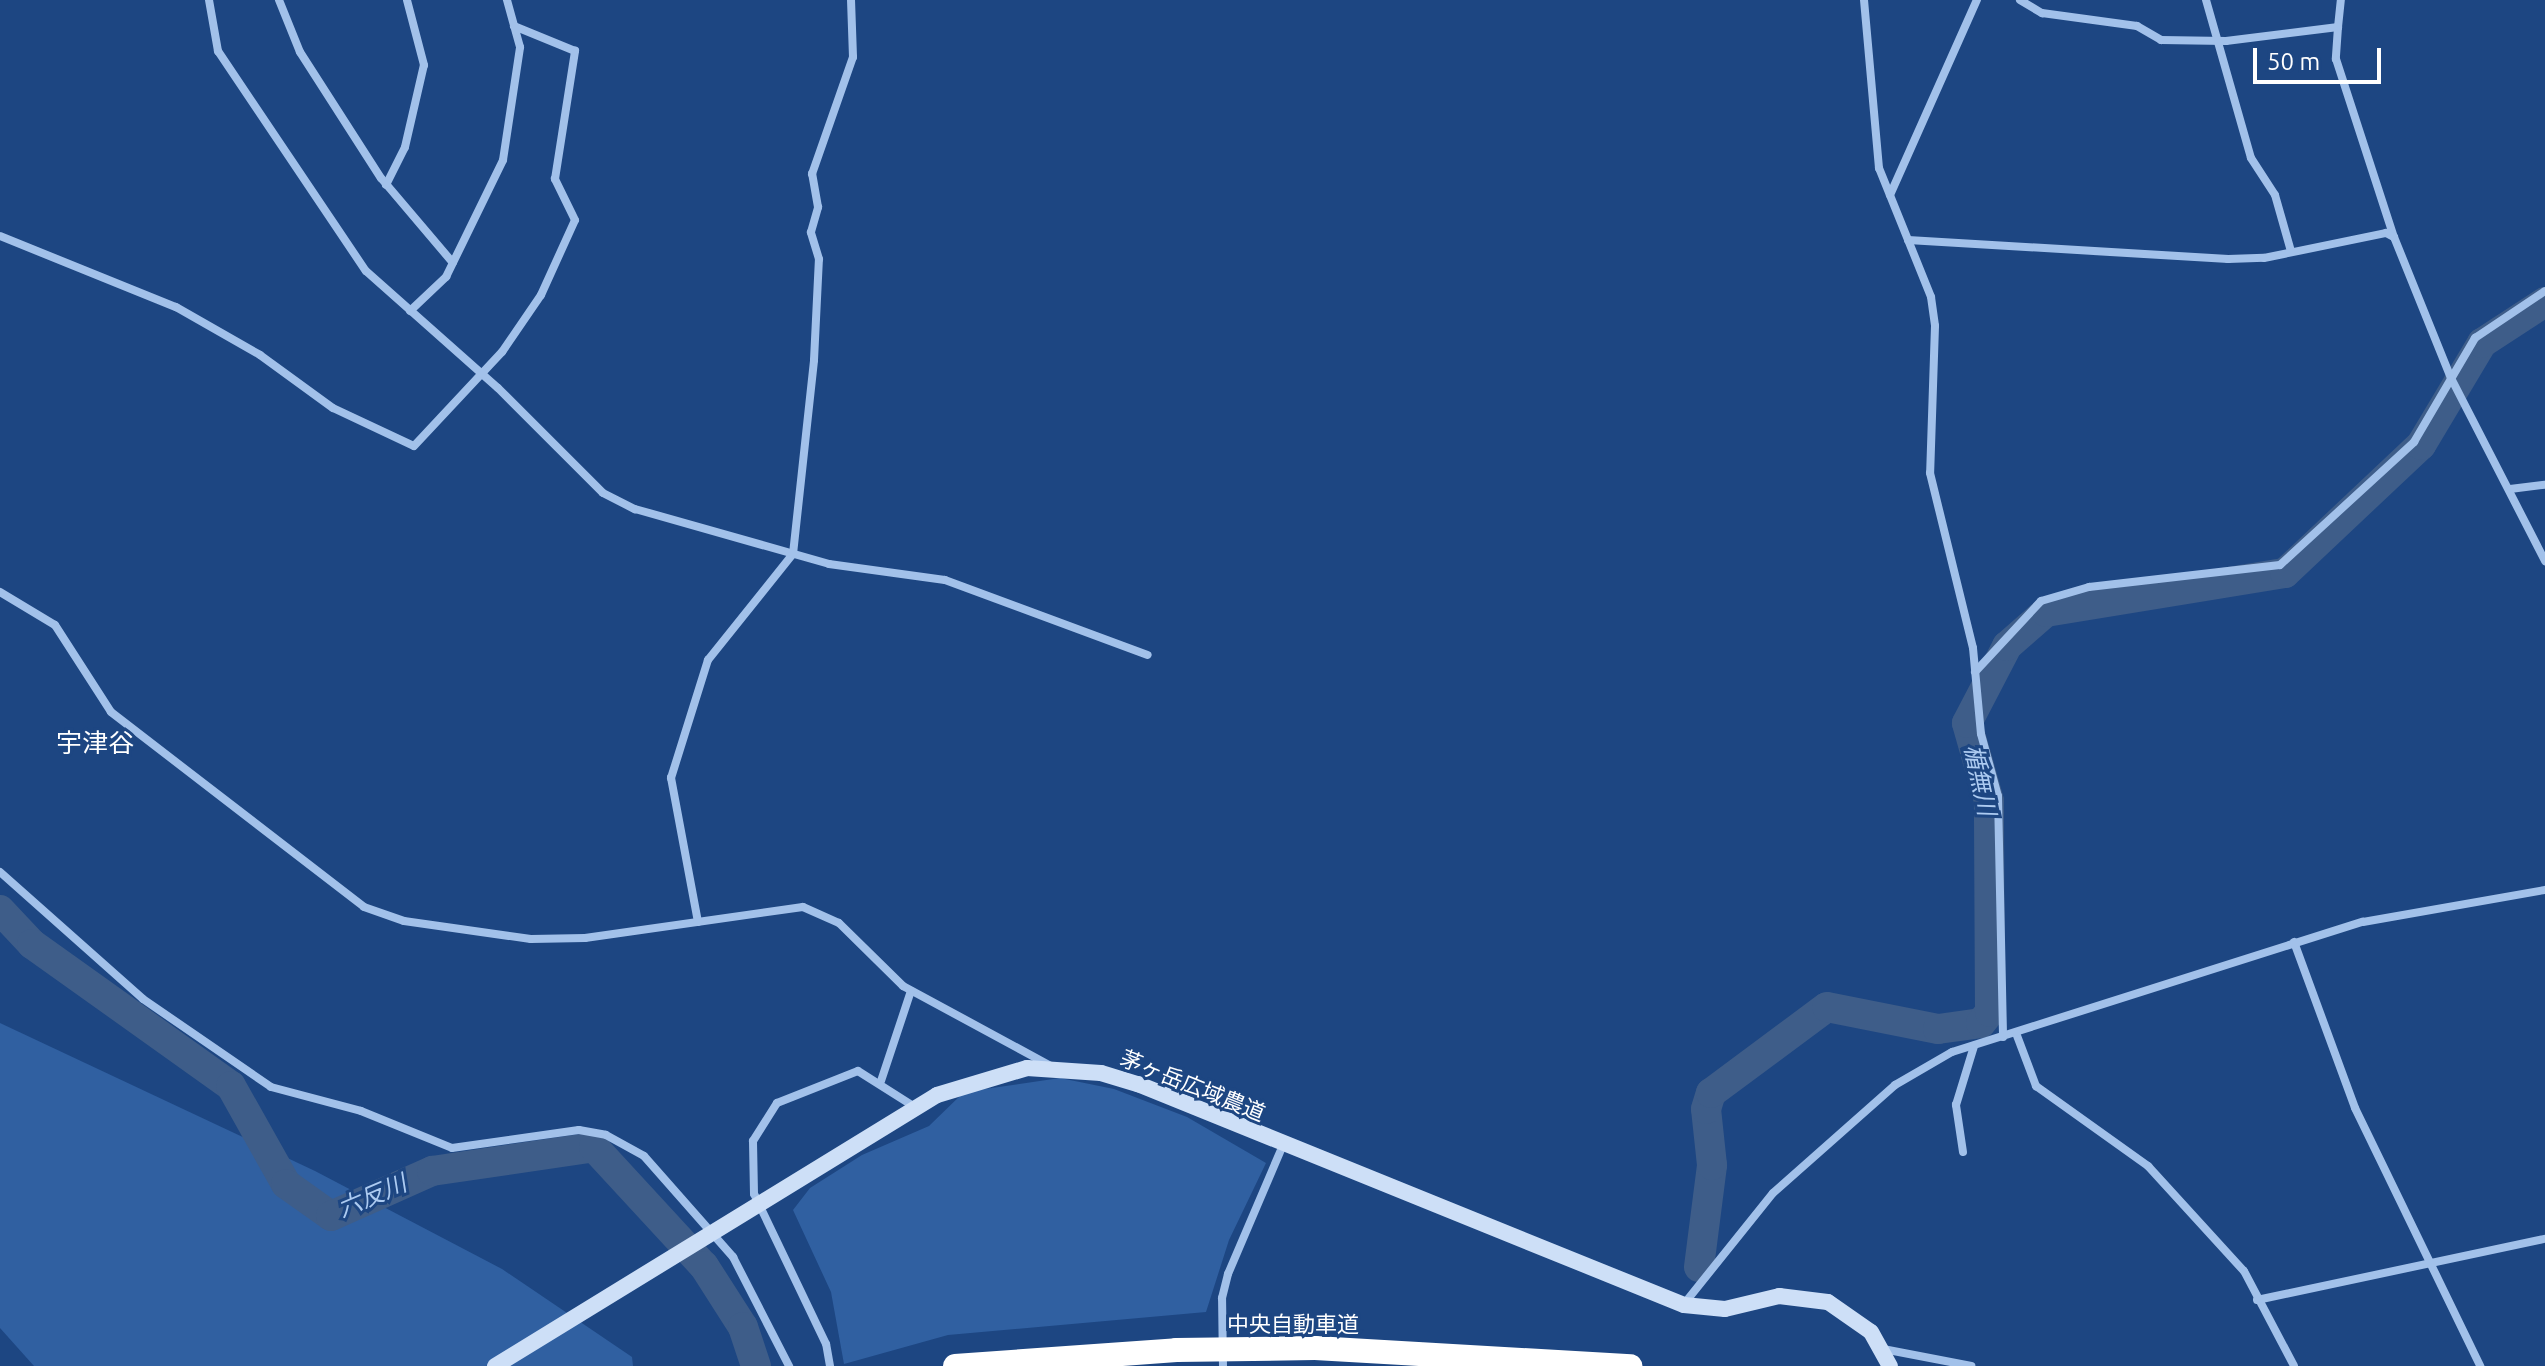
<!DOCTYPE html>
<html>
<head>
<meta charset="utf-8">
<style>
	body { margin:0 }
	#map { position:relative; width:2545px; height:1366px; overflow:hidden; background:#1d4682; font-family:Ubuntu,"Noto Sans JP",sans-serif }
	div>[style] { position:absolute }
	.green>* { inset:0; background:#3060a1 }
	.river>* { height:30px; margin:-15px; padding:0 15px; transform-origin:15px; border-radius:15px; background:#3e5d89 }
	.street>* { height:8px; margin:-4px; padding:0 4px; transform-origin:4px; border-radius:4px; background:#a2c1ea }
	.secondary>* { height:16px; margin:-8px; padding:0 8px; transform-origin:8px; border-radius:8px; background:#cddff7 }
	.highway>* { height:24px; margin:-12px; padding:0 12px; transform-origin:12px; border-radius:12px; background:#fff }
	span { translate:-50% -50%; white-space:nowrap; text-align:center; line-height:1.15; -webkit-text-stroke:6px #1d4682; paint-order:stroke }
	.street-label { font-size:22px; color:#fff }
	.water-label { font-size:24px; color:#adcbf1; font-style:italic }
	.quarter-label { font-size:26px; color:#fff }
	.scale { position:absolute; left:2253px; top:48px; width:128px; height:36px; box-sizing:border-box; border:4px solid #fff; border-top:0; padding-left:10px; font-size:24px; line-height:28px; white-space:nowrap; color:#fff; -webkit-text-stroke:6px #1d4682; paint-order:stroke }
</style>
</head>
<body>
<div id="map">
	<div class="green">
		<i style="clip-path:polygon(0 1023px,315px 1171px,502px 1269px,632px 1357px,633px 1366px,34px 1366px,0 1328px)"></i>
		<i style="clip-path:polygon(1060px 1078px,1114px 1089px,1187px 1117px,1266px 1163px,1229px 1240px,1206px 1312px,948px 1335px,844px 1364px,831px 1292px,793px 1210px,810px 1188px,862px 1155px,929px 1126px,964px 1092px)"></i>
	</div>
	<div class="river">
		<i style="left:0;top:910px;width:47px;rotate:46.7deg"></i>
		<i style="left:32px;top:944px;width:244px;rotate:35.5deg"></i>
		<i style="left:231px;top:1086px;width:112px;rotate:60.7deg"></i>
		<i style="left:286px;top:1184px;width:55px;rotate:35.4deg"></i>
		<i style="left:331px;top:1216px;width:111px;rotate:-24deg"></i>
		<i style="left:432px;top:1171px;width:164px;rotate:-8.4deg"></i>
		<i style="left:594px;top:1147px;width:162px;rotate:47.3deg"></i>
		<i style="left:704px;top:1266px;width:72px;rotate:57.4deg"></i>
		<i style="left:743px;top:1327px;width:41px;rotate:71.6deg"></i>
		<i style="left:1699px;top:1267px;width:103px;rotate:-82.7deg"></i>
		<i style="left:1712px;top:1165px;width:56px;rotate:-96.1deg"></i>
		<i style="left:1706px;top:1109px;width:17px;rotate:-73deg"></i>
		<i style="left:1711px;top:1093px;width:144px;rotate:-36.6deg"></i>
		<i style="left:1827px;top:1007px;width:113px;rotate:11.2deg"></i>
		<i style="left:1938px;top:1029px;width:43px;rotate:-7.9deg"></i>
		<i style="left:1981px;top:1023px;width:14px;rotate:-51deg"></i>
		<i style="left:1990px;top:1012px;width:211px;rotate:-90.3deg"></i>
		<i style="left:1989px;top:801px;width:81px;rotate:-105.8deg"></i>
		<i style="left:1967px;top:723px;width:87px;rotate:-62.5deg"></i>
		<i style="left:2007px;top:646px;width:52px;rotate:-41.1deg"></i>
		<i style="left:2046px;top:612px;width:242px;rotate:-9.3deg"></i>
		<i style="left:2285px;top:573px;width:187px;rotate:-43.3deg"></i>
		<i style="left:2421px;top:445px;width:119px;rotate:-59.1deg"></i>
		<i style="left:2482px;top:343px;width:75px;rotate:-33.1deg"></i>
	</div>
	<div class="street">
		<i style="left:209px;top:0;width:52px;rotate:80deg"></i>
		<i style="left:218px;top:51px;width:265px;rotate:56.1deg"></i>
		<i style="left:366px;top:271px;width:176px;rotate:41.6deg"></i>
		<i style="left:498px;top:388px;width:148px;rotate:45deg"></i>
		<i style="left:603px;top:493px;width:36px;rotate:27deg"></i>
		<i style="left:635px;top:509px;width:202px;rotate:15.8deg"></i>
		<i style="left:829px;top:564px;width:117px;rotate:7.9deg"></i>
		<i style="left:945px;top:580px;width:216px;rotate:20.3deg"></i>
		<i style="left:279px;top:0;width:56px;rotate:68deg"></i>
		<i style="left:300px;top:52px;width:150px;rotate:57.3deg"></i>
		<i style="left:381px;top:178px;width:111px;rotate:49.7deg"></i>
		<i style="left:1864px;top:0;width:169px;rotate:84.9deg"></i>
		<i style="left:1879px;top:168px;width:139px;rotate:68deg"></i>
		<i style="left:1931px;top:297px;width:29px;rotate:82deg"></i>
		<i style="left:1935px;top:326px;width:147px;rotate:91.9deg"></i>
		<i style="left:1930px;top:473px;width:180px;rotate:76.2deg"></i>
		<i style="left:1973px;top:648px;width:86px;rotate:84.7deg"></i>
		<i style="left:1981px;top:734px;width:64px;rotate:74.7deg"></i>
		<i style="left:1998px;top:796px;width:241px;rotate:88.8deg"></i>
		<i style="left:2020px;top:0;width:26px;rotate:31deg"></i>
		<i style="left:2042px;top:13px;width:96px;rotate:7.8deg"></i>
		<i style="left:2137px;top:26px;width:28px;rotate:30deg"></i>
		<i style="left:2161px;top:40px;width:65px;rotate:0.9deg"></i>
		<i style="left:2226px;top:41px;width:113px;rotate:-7.1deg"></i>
		<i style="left:2338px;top:27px;width:27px;rotate:-84deg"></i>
		<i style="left:2206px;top:0;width:164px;rotate:74.1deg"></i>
		<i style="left:2251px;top:158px;width:44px;rotate:57deg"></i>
		<i style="left:2275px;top:195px;width:58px;rotate:74.1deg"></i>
		<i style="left:2338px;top:27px;width:32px;rotate:94deg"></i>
		<i style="left:2336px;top:59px;width:187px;rotate:72deg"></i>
		<i style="left:386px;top:185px;width:42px;rotate:-63.4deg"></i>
		<i style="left:405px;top:147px;width:84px;rotate:-77deg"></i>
		<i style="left:424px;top:65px;width:67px;rotate:-104.7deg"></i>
		<i style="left:1890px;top:195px;width:214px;rotate:-66deg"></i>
		<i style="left:0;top:236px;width:190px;rotate:22deg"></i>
		<i style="left:176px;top:307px;width:97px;rotate:29.7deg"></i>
		<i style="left:260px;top:355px;width:90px;rotate:36deg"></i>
		<i style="left:333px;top:408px;width:89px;rotate:25.1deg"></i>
		<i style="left:414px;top:446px;width:129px;rotate:-46.9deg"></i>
		<i style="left:502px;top:352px;width:69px;rotate:-55.6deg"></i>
		<i style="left:541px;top:295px;width:82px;rotate:-65.6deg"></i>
		<i style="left:575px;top:220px;width:46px;rotate:-116deg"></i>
		<i style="left:555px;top:179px;width:130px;rotate:-81.1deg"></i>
		<i style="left:575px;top:51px;width:66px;rotate:-157.7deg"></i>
		<i style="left:1908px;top:240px;width:321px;rotate:3.4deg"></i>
		<i style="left:2228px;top:259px;width:36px;rotate:-2deg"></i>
		<i style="left:2264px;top:258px;width:125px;rotate:-11.6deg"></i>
		<i style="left:2386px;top:233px;width:9px;rotate:27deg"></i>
		<i style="left:2394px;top:237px;width:152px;rotate:68deg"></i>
		<i style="left:2451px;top:378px;width:206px;rotate:62.8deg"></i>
		<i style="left:410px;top:311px;width:50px;rotate:-43.4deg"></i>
		<i style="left:446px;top:277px;width:130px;rotate:-64deg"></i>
		<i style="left:503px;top:160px;width:114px;rotate:-81.4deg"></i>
		<i style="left:520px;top:47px;width:49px;rotate:-105.5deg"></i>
		<i style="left:2510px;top:489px;width:35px;rotate:-7deg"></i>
		<i style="left:0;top:592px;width:64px;rotate:31deg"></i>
		<i style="left:55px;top:625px;width:103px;rotate:57.2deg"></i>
		<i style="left:111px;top:712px;width:319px;rotate:37.6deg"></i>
		<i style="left:364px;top:907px;width:42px;rotate:19.3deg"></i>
		<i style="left:404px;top:921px;width:128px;rotate:8.1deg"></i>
		<i style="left:531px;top:939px;width:54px;rotate:-1.1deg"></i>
		<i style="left:585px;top:938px;width:220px;rotate:-8.1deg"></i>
		<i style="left:803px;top:907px;width:39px;rotate:24deg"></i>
		<i style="left:839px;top:923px;width:90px;rotate:44.5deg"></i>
		<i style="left:903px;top:986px;width:168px;rotate:28.4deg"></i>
		<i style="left:1975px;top:672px;width:97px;rotate:-47.1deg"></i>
		<i style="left:2041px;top:601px;width:50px;rotate:-16.3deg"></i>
		<i style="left:2089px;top:587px;width:192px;rotate:-6.6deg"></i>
		<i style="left:2280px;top:565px;width:182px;rotate:-42.5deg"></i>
		<i style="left:2414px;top:442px;width:121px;rotate:-59.6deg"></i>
		<i style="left:2475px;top:338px;width:84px;rotate:-33.9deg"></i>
		<i style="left:0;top:872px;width:191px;rotate:41.6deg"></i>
		<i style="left:143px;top:999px;width:155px;rotate:34.5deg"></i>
		<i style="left:271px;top:1087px;width:93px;rotate:14.9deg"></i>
		<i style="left:361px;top:1111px;width:98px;rotate:22.1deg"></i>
		<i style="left:452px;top:1148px;width:128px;rotate:-8.1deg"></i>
		<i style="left:579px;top:1130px;width:27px;rotate:10deg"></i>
		<i style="left:606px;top:1135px;width:43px;rotate:28.9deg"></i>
		<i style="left:644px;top:1156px;width:135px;rotate:48.6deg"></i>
		<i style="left:733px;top:1257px;width:123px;rotate:62.8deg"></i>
		<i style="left:698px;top:922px;width:147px;rotate:-100.6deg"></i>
		<i style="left:671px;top:778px;width:124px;rotate:-72.6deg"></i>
		<i style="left:708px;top:660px;width:136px;rotate:-51.3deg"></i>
		<i style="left:793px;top:554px;width:195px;rotate:-83.8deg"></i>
		<i style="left:814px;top:360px;width:101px;rotate:-87.2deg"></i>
		<i style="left:819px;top:259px;width:28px;rotate:-107deg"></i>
		<i style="left:811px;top:232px;width:26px;rotate:-74deg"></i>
		<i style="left:818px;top:207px;width:34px;rotate:-100deg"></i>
		<i style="left:812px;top:174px;width:124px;rotate:-70.7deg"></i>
		<i style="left:853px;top:57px;width:57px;rotate:-92deg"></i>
		<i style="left:2294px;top:942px;width:177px;rotate:69.8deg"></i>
		<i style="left:2355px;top:1108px;width:287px;rotate:64.1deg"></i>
		<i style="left:2016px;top:1033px;width:57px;rotate:69.3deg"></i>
		<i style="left:2036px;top:1086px;width:138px;rotate:35.5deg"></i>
		<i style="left:2148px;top:1166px;width:142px;rotate:47.6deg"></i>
		<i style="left:2244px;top:1271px;width:107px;rotate:62.2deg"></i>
		<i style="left:881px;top:1081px;width:95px;rotate:-71.6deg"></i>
		<i style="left:1963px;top:1152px;width:48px;rotate:-98.5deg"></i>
		<i style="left:1956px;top:1105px;width:62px;rotate:-73deg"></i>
		<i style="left:2257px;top:1300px;width:294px;rotate:-12deg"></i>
		<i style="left:1684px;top:1304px;width:142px;rotate:-51.3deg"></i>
		<i style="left:1773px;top:1193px;width:163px;rotate:-41.5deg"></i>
		<i style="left:1895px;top:1085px;width:66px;rotate:-30.1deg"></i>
		<i style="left:1952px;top:1052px;width:431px;rotate:-17.6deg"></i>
		<i style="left:2363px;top:922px;width:185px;rotate:-10deg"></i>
		<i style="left:1883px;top:1349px;width:90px;rotate:10.9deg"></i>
		<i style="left:830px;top:1366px;width:22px;rotate:-100deg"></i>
		<i style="left:826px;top:1344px;width:166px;rotate:-115.6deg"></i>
		<i style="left:754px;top:1194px;width:53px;rotate:-91.1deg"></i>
		<i style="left:753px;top:1141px;width:45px;rotate:-57.7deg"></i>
		<i style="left:777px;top:1103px;width:87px;rotate:-21.6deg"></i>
		<i style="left:858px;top:1071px;width:67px;rotate:32.3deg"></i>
		<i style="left:1223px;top:1366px;width:68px;rotate:-90.8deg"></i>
		<i style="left:1222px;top:1298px;width:25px;rotate:-76deg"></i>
		<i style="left:1228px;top:1274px;width:140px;rotate:-66.9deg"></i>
	</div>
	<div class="secondary">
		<i style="left:495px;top:1366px;width:518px;rotate:-31.51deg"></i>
		<i style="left:937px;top:1095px;width:94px;rotate:-16.7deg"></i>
		<i style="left:1027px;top:1068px;width:74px;rotate:3.9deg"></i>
		<i style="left:1101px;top:1073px;width:39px;rotate:17deg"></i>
		<i style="left:1138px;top:1084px;width:589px;rotate:22.04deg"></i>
		<i style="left:1684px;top:1305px;width:41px;rotate:5.6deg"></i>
		<i style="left:1725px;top:1309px;width:56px;rotate:-13.5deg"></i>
		<i style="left:1779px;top:1296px;width:49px;rotate:7deg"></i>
		<i style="left:1828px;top:1302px;width:52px;rotate:34.9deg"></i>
		<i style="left:1871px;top:1332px;width:39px;rotate:61deg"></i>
	</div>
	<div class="highway">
		<i style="left:955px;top:1366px;width:222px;rotate:-4.1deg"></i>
		<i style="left:1176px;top:1350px;width:139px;rotate:-0.8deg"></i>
		<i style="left:1315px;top:1348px;width:316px;rotate:3.3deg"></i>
	</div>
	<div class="street-label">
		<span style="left:1193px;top:1085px;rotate:22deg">茅ヶ岳広域農道</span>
		<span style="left:1293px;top:1324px">中央自動車道</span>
	</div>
	<div class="water-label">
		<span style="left:1980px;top:780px;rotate:78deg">楯無川</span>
		<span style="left:372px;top:1196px;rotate:-23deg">六反川</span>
	</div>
	<div class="quarter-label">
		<span style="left:95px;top:743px">宇津谷</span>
	</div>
	<div class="scale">50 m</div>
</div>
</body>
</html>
